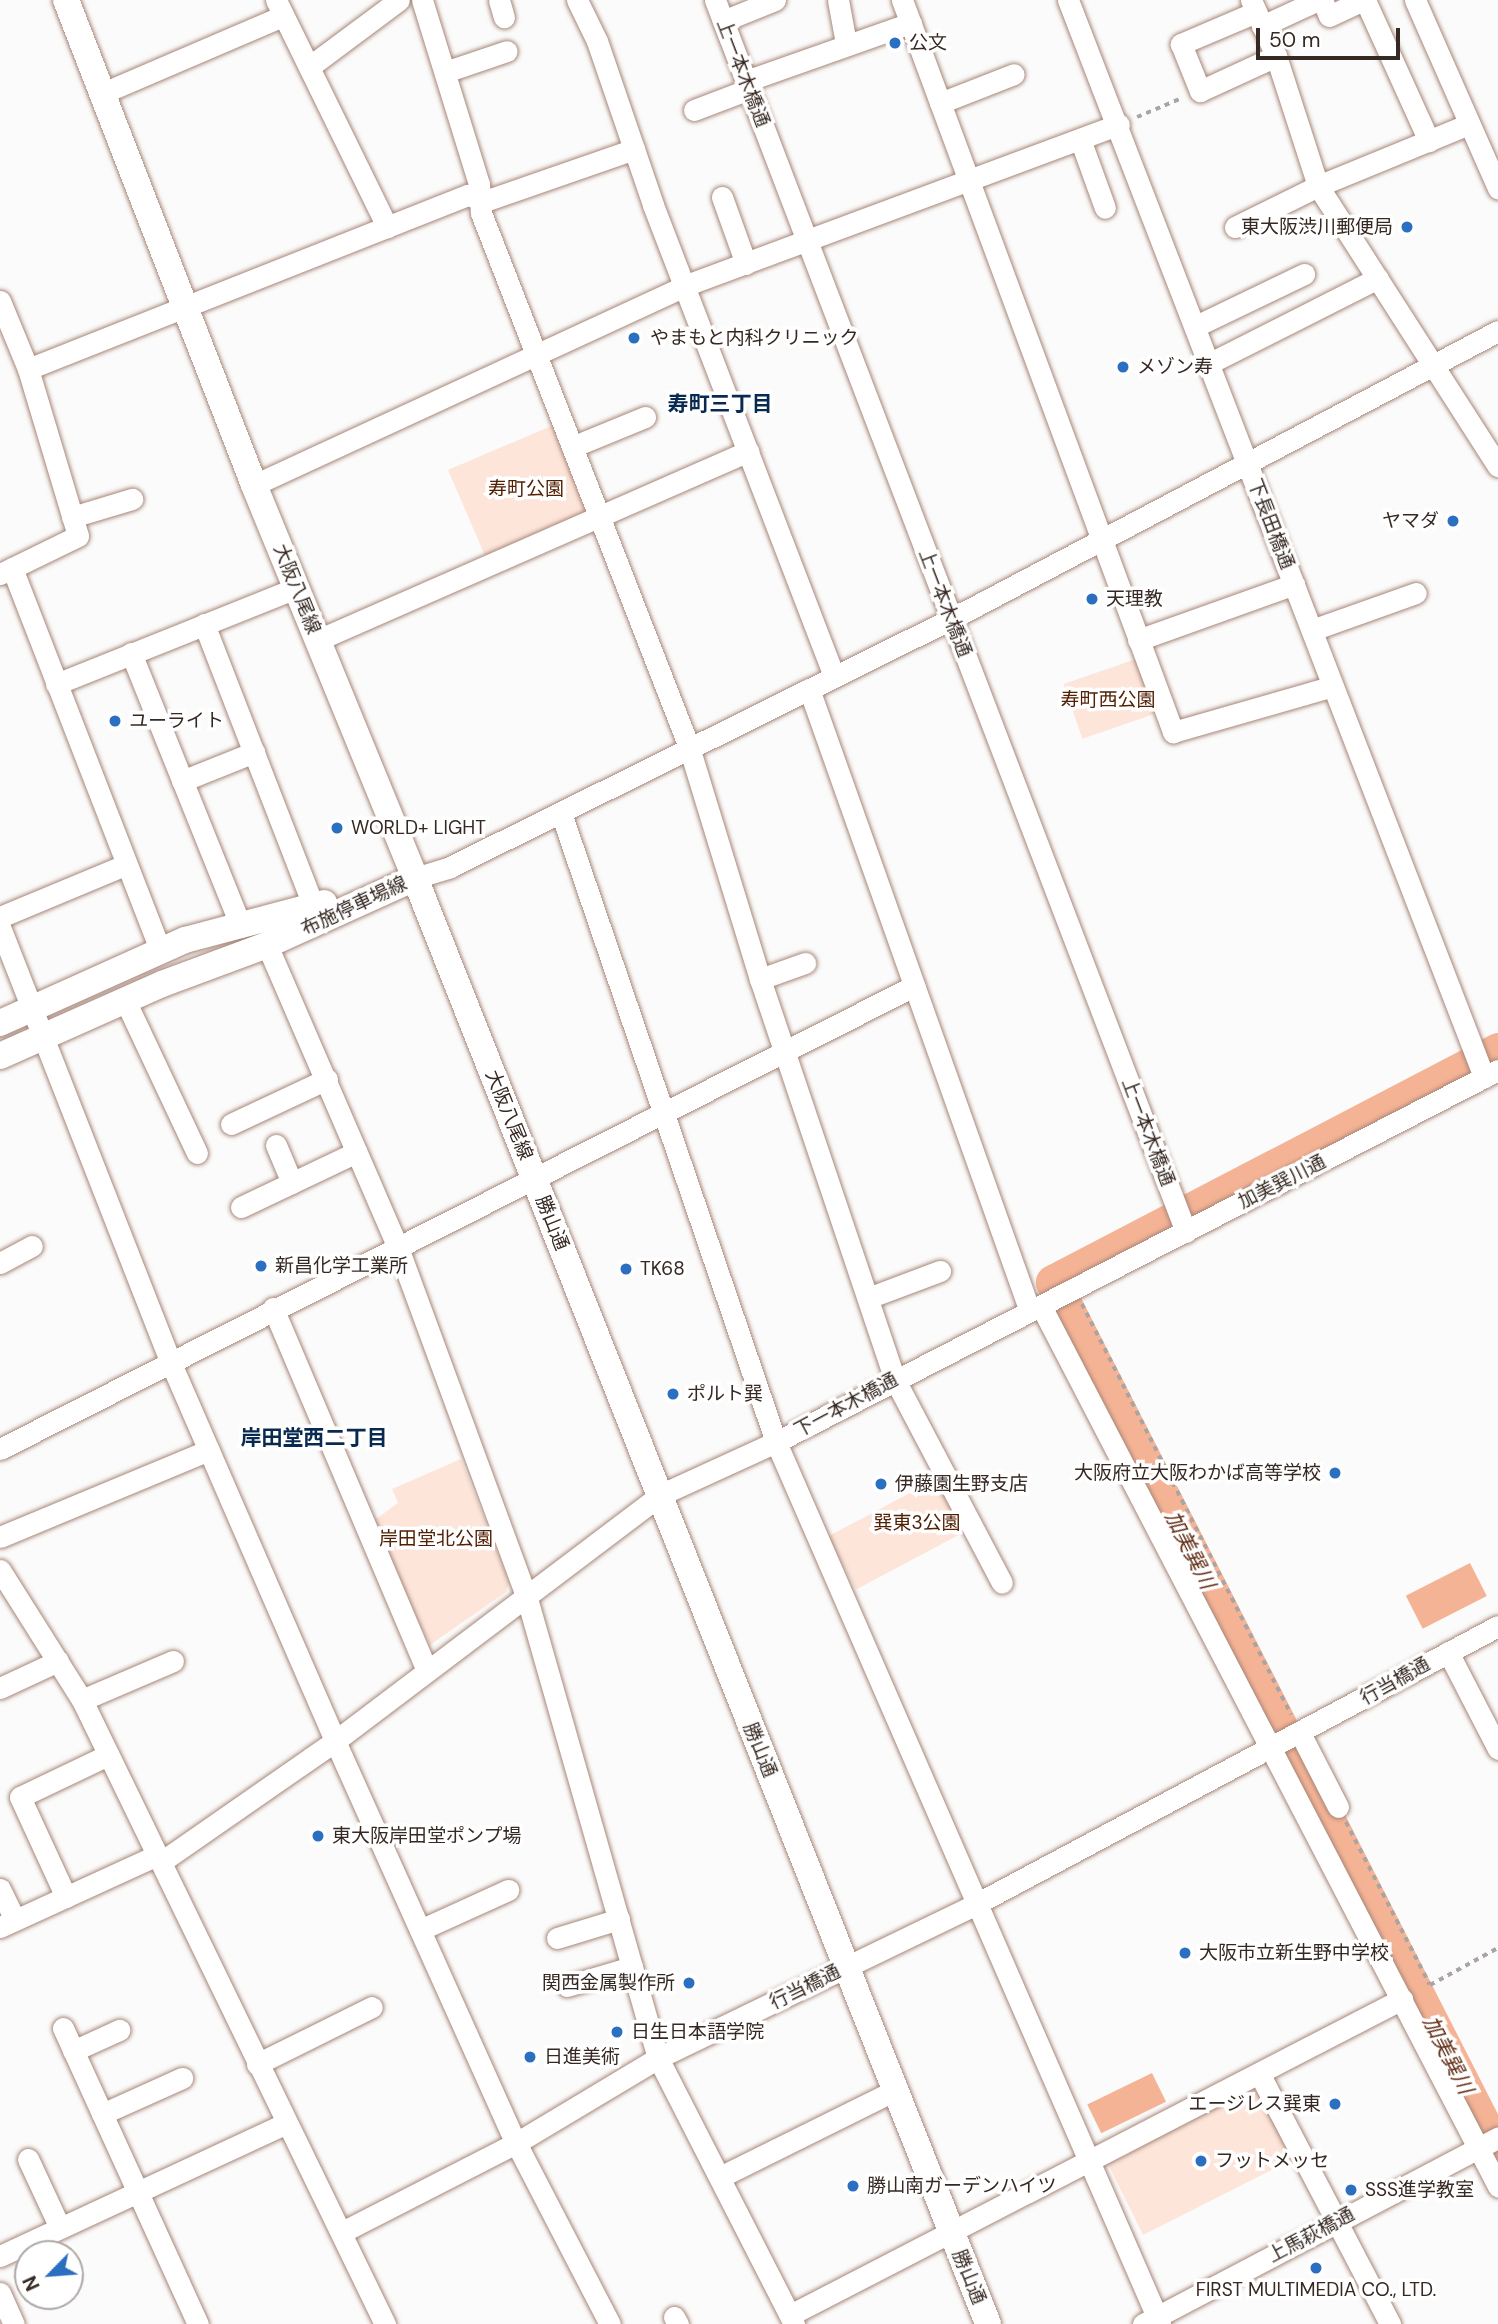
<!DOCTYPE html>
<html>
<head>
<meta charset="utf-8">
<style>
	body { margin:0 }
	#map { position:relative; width:1498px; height:2324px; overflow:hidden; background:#fbfbfb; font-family:"DM Sans","Noto Sans JP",sans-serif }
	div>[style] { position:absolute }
	.green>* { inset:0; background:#fde5da; transform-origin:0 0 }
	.water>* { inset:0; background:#f5b395; transform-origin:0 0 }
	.river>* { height:35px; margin:-17.5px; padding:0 17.5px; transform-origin:17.5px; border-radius:17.5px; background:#f5b395 }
	.path>* { height:3.5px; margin-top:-1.75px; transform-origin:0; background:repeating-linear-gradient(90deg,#aaa4a2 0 5px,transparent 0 10px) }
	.roads { filter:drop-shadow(0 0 2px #a78678) drop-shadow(0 0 2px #a78678) }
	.minor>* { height:21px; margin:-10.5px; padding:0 10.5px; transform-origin:10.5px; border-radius:10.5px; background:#fff }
	.major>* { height:26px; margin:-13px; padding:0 13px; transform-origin:13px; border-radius:13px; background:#fff }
	.dots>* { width:19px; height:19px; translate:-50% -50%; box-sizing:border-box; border:4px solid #fff; border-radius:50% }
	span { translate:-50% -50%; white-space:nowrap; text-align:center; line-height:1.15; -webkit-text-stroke:7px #fff; paint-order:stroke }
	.poi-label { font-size:19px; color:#362822 }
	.left { translate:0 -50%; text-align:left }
	.right { translate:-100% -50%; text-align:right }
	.street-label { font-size:19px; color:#362822 }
	.park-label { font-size:19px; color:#522004 }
	.neighbourhood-label { font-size:21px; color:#082a50; font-weight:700 }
	.water-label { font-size:21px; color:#612d14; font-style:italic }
	.north { position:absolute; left:14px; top:2240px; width:70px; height:70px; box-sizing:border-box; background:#fff; border:2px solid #afa9a7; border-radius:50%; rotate:245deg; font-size:19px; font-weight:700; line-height:28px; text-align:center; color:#362822 }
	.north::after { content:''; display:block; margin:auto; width:24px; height:32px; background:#2b6fc0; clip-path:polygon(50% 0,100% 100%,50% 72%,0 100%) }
	.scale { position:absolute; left:1256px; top:28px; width:144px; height:32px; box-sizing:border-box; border:4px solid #362822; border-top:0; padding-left:9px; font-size:21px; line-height:24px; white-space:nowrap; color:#362822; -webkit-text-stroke:5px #fff; paint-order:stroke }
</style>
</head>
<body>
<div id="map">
	<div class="green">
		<i style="clip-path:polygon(556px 424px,590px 505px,582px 517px,486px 558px,448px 470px)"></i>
		<i style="left:1142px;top:657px;width:58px;height:83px;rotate:71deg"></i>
		<i style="clip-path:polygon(461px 1459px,509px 1582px,506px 1592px,430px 1645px,372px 1522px,398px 1503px,392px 1489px)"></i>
		<i style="left:940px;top:1477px;width:60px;height:127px;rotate:62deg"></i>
		<i style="clip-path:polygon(1252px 2089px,1259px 2093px,1293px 2159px,1143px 2235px,1108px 2164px)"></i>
	</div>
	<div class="water">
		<i style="left:1470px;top:1563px;width:37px;height:72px;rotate:63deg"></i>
		<i style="left:1152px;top:2073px;width:32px;height:72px;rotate:64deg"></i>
	</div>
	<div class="river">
		<i style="left:1498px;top:1050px;width:502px;rotate:152.46deg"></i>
		<i style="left:1053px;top:1282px;width:978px;rotate:62.94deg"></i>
	</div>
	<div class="path">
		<i style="left:1137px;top:117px;width:49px;rotate:-22.9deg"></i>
		<i style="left:1082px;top:1304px;width:461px;rotate:63deg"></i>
		<i style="left:1346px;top:1822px;width:183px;rotate:62.7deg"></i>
		<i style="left:1430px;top:1985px;width:77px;rotate:-28.6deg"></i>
	</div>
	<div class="roads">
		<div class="minor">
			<i style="left:276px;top:0;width:253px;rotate:63.9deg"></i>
			<i style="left:422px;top:0;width:193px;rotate:72.8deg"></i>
			<i style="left:479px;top:184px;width:29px;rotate:86deg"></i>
			<i style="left:481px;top:213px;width:573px;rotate:68.72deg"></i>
			<i style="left:689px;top:747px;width:243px;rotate:73deg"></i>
			<i style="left:760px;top:979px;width:423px;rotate:71.4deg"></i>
			<i style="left:895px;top:1380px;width:229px;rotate:62.2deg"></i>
			<i style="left:499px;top:0;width:18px;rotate:74deg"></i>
			<i style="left:577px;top:0;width:46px;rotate:64deg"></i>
			<i style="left:597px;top:41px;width:173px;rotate:71.1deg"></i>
			<i style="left:653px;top:205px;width:505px;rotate:68.98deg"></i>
			<i style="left:715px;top:0;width:1319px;rotate:69.08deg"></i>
			<i style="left:838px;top:0;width:44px;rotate:79.5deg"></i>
			<i style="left:902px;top:0;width:781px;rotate:69.68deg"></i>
			<i style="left:1173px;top:732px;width:166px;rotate:-16deg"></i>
			<i style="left:1068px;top:0;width:1155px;rotate:68.88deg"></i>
			<i style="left:1251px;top:0;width:61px;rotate:65.9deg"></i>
			<i style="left:1276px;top:56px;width:137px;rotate:72.1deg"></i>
			<i style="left:1318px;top:186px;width:333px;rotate:57.3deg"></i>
			<i style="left:1322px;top:0;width:17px;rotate:66deg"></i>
			<i style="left:1329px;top:16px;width:38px;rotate:-25deg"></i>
			<i style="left:1365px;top:0;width:155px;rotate:65.6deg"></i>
			<i style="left:1415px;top:0;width:206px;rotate:66.2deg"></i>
			<i style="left:1256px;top:12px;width:82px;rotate:156.9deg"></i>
			<i style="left:1181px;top:44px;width:51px;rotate:68deg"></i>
			<i style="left:1200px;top:91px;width:84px;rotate:-24.7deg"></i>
			<i style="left:723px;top:21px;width:56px;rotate:-22deg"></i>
			<i style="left:1262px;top:26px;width:62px;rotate:-24.9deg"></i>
			<i style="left:309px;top:67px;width:112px;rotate:-36.7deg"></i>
			<i style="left:445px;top:72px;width:65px;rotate:-18.7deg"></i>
			<i style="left:746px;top:81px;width:175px;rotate:-19.4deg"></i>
			<i style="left:103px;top:93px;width:196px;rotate:-23.2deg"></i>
			<i style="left:940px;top:103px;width:79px;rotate:-21.4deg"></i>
			<i style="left:694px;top:110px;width:59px;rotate:-20.9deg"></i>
			<i style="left:1080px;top:139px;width:73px;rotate:70.1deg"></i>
			<i style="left:722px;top:197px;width:71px;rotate:70.3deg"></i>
			<i style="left:1235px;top:227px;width:93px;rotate:-26.3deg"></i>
			<i style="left:1318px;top:186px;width:161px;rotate:-22.3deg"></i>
			<i style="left:0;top:301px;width:74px;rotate:67.6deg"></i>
			<i style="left:28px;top:369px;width:174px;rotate:73.3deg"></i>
			<i style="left:78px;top:536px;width:87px;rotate:154deg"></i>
			<i style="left:1196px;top:326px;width:120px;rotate:-25.7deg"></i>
			<i style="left:1210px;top:363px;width:188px;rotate:-26.8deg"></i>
			<i style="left:28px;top:369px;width:473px;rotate:-21.6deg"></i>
			<i style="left:468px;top:195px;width:18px;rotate:19deg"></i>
			<i style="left:485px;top:201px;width:158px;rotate:-19.2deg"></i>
			<i style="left:572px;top:447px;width:79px;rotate:-22.3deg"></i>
			<i style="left:254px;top:485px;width:474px;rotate:-24.8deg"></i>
			<i style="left:684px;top:286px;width:464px;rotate:-20.4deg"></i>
			<i style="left:72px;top:517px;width:63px;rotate:-16.7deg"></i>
			<i style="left:12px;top:568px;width:409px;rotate:68.8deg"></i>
			<i style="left:204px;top:624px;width:305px;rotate:68.8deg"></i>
			<i style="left:1312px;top:630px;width:110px;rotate:-19.6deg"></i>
			<i style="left:318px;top:640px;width:470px;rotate:-23.7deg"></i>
			<i style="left:1138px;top:640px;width:166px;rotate:-19.7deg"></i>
			<i style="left:131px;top:653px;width:295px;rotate:68.1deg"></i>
			<i style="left:56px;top:684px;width:258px;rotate:-21.8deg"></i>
			<i style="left:809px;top:689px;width:658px;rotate:70.46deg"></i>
			<i style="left:182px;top:781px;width:78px;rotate:-21.9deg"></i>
			<i style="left:561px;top:813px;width:665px;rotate:71.13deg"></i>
			<i style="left:776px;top:1442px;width:962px;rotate:66.47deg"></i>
			<i style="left:415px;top:878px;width:37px;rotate:-17deg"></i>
			<i style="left:450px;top:867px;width:559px;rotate:-26.34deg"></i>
			<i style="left:951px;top:619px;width:618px;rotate:-27.77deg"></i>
			<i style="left:0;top:917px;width:135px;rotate:-22.6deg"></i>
			<i style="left:0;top:927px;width:466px;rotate:68.6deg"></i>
			<i style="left:170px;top:1361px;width:414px;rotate:66.5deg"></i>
			<i style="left:335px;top:1741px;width:441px;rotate:65.8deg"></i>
			<i style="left:516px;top:2143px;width:204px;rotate:62.6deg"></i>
			<i style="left:267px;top:945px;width:327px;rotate:66.6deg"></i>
			<i style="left:397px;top:1245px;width:373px;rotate:69.8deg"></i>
			<i style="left:526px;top:1595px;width:481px;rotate:74.1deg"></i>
			<i style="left:658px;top:2058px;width:299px;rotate:62.9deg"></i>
			<i style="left:760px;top:979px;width:48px;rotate:-19.6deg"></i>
			<i style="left:125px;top:1000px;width:169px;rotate:64.8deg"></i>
			<i style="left:231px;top:1124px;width:106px;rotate:-25.1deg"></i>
			<i style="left:276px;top:1145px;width:41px;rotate:67.2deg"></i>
			<i style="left:241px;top:1207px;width:128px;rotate:-25.4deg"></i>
			<i style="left:0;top:1263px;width:36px;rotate:-28deg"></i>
			<i style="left:868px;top:1298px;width:77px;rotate:-20.6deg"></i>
			<i style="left:1041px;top:1306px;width:992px;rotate:62.56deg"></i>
			<i style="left:273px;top:1308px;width:394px;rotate:67deg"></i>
			<i style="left:0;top:1449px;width:1025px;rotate:-26.87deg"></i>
			<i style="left:0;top:1537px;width:226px;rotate:-22.6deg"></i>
			<i style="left:0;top:1570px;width:154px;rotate:57.8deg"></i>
			<i style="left:82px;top:1700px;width:694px;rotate:64.1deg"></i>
			<i style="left:1448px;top:1652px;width:109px;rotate:62.7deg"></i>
			<i style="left:0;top:1688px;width:64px;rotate:-25deg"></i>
			<i style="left:82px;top:1700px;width:99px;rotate:-23.2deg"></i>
			<i style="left:1300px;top:1733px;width:83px;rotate:62.8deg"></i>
			<i style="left:161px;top:1862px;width:212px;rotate:-34.8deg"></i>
			<i style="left:335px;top:1741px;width:408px;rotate:-37.1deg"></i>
			<i style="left:660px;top:1495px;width:128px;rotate:-24.6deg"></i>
			<i style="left:776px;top:1442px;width:812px;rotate:-27.26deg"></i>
			<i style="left:0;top:1889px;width:34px;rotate:64deg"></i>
			<i style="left:66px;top:1897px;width:110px;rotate:-114.7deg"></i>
			<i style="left:20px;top:1797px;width:98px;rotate:-25.5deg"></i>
			<i style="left:0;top:1927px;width:173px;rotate:-24.6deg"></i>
			<i style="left:420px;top:1930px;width:97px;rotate:-24.4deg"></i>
			<i style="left:557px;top:1938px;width:65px;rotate:-17deg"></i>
			<i style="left:567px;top:1986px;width:68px;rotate:-16.3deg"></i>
			<i style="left:63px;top:2028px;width:325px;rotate:65.5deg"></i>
			<i style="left:73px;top:2051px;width:51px;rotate:-24.5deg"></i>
			<i style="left:257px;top:2064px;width:128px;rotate:-26.4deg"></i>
			<i style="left:1260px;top:2075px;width:281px;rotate:62.4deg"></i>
			<i style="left:102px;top:2114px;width:88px;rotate:-24.2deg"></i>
			<i style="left:28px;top:2159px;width:76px;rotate:65.1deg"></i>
			<i style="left:720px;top:2177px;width:195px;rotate:-26.4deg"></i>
			<i style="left:342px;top:2232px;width:195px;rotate:-27.1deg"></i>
			<i style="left:516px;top:2143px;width:165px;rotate:-30.9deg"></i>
			<i style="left:658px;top:2058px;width:353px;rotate:-25.8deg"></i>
			<i style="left:976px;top:1904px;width:591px;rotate:-28.04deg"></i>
			<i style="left:0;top:2256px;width:315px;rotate:-24.9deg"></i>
			<i style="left:0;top:2293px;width:34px;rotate:66deg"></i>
			<i style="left:790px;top:2315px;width:689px;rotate:-27.31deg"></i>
			<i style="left:674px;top:2317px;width:8px;rotate:60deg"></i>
			<i style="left:1143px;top:2324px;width:401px;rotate:-27.7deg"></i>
		</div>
		<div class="major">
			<i style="left:66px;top:0;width:520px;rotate:68.81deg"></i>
			<i style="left:254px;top:485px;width:425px;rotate:67.7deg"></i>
			<i style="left:415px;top:878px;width:1555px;rotate:68.38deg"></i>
			<i style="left:0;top:1023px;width:203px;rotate:-24.2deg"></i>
			<i style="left:185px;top:940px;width:144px;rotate:-14.9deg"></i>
			<i style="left:0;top:1056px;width:177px;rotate:-24deg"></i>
			<i style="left:162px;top:984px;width:112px;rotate:-20.4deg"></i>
			<i style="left:267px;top:945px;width:162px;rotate:-24.4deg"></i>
		</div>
	</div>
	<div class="dots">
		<i style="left:895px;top:43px;background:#2b6fc0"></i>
		<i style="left:1407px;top:227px;background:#2b6fc0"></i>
		<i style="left:634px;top:338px;background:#2b6fc0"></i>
		<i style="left:1123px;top:367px;background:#2b6fc0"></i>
		<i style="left:1453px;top:521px;background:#2b6fc0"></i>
		<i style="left:1092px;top:599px;background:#2b6fc0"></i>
		<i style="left:115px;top:721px;background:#2b6fc0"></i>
		<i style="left:337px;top:828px;background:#2b6fc0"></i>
		<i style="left:261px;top:1266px;background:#2b6fc0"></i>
		<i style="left:626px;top:1269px;background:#2b6fc0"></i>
		<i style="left:673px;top:1394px;background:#2b6fc0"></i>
		<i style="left:1335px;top:1473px;background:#2b6fc0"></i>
		<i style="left:881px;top:1484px;background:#2b6fc0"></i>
		<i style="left:318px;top:1836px;background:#2b6fc0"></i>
		<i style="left:1185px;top:1953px;background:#2b6fc0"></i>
		<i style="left:689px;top:1983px;background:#2b6fc0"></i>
		<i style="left:617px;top:2032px;background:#2b6fc0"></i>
		<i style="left:530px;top:2057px;background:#2b6fc0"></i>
		<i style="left:1335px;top:2104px;background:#2b6fc0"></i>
		<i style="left:1201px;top:2161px;background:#2b6fc0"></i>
		<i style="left:853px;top:2186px;background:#2b6fc0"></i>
		<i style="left:1351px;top:2190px;background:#2b6fc0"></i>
		<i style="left:1316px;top:2268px;background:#2b6fc0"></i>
	</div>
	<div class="poi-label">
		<span class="left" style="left:909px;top:43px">公文</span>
		<span class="right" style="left:1393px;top:227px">東大阪渋川郵便局</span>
		<span class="left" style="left:650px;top:338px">やまもと内科クリニック</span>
		<span class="left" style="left:1137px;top:367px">メゾン寿</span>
		<span class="right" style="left:1439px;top:521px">ヤマダ</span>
		<span class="left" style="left:1106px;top:599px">天理教</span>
		<span class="left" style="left:129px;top:721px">ユーライト</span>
		<span class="left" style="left:351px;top:828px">WORLD+ LIGHT</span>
		<span class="left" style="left:275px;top:1266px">新昌化学工業所</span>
		<span class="left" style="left:640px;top:1269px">TK68</span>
		<span class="left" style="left:687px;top:1394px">ポルト巽</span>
		<span class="right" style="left:1321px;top:1473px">大阪府立大阪わかば高等学校</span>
		<span class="left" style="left:895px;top:1484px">伊藤園生野支店</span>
		<span class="left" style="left:332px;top:1836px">東大阪岸田堂ポンプ場</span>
		<span class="left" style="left:1199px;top:1953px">大阪市立新生野中学校</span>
		<span class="right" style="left:675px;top:1983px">関西金属製作所</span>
		<span class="left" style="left:631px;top:2032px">日生日本語学院</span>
		<span class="left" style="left:544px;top:2057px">日進美術</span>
		<span class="right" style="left:1321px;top:2104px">エージレス巽東</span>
		<span class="left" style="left:1215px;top:2161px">フットメッセ</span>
		<span class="left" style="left:867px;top:2186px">勝山南ガーデンハイツ</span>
		<span class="left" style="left:1365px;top:2190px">SSS進学教室</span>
		<span style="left:1316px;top:2290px">FIRST MULTIMEDIA CO., LTD.</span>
	</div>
	<div class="street-label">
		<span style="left:743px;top:73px;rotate:69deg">上一本木橋通</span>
		<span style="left:1271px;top:524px;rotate:69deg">下長田橋通</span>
		<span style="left:297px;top:589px;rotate:68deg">大阪八尾線</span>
		<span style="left:945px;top:603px;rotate:69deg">上一本木橋通</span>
		<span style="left:354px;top:906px;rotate:-25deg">布施停車場線</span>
		<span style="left:509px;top:1115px;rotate:68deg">大阪八尾線</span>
		<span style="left:1148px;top:1132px;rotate:69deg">上一本木橋通</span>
		<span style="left:1282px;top:1182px;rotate:-27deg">加美巽川通</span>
		<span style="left:552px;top:1223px;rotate:68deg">勝山通</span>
		<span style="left:846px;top:1405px;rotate:-28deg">下一本木橋通</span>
		<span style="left:1395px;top:1681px;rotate:-29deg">行当橋通</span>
		<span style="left:760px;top:1750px;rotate:68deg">勝山通</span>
		<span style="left:805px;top:1987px;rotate:-26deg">行当橋通</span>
		<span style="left:1311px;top:2235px;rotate:-28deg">上馬萩橋通</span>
		<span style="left:969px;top:2277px;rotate:68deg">勝山通</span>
	</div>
	<div class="park-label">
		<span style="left:526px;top:489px">寿町公園</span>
		<span style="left:1108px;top:700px">寿町西公園</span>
		<span style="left:917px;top:1523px">巽東3公園</span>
		<span style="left:436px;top:1539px">岸田堂北公園</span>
	</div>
	<div class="neighbourhood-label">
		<span style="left:720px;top:404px">寿町三丁目</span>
		<span style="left:314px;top:1438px">岸田堂西二丁目</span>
	</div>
	<div class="water-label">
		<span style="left:1190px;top:1550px;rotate:63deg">加美巽川</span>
		<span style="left:1448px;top:2055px;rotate:63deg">加美巽川</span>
	</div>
	<div class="north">N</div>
	<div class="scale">50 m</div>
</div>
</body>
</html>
